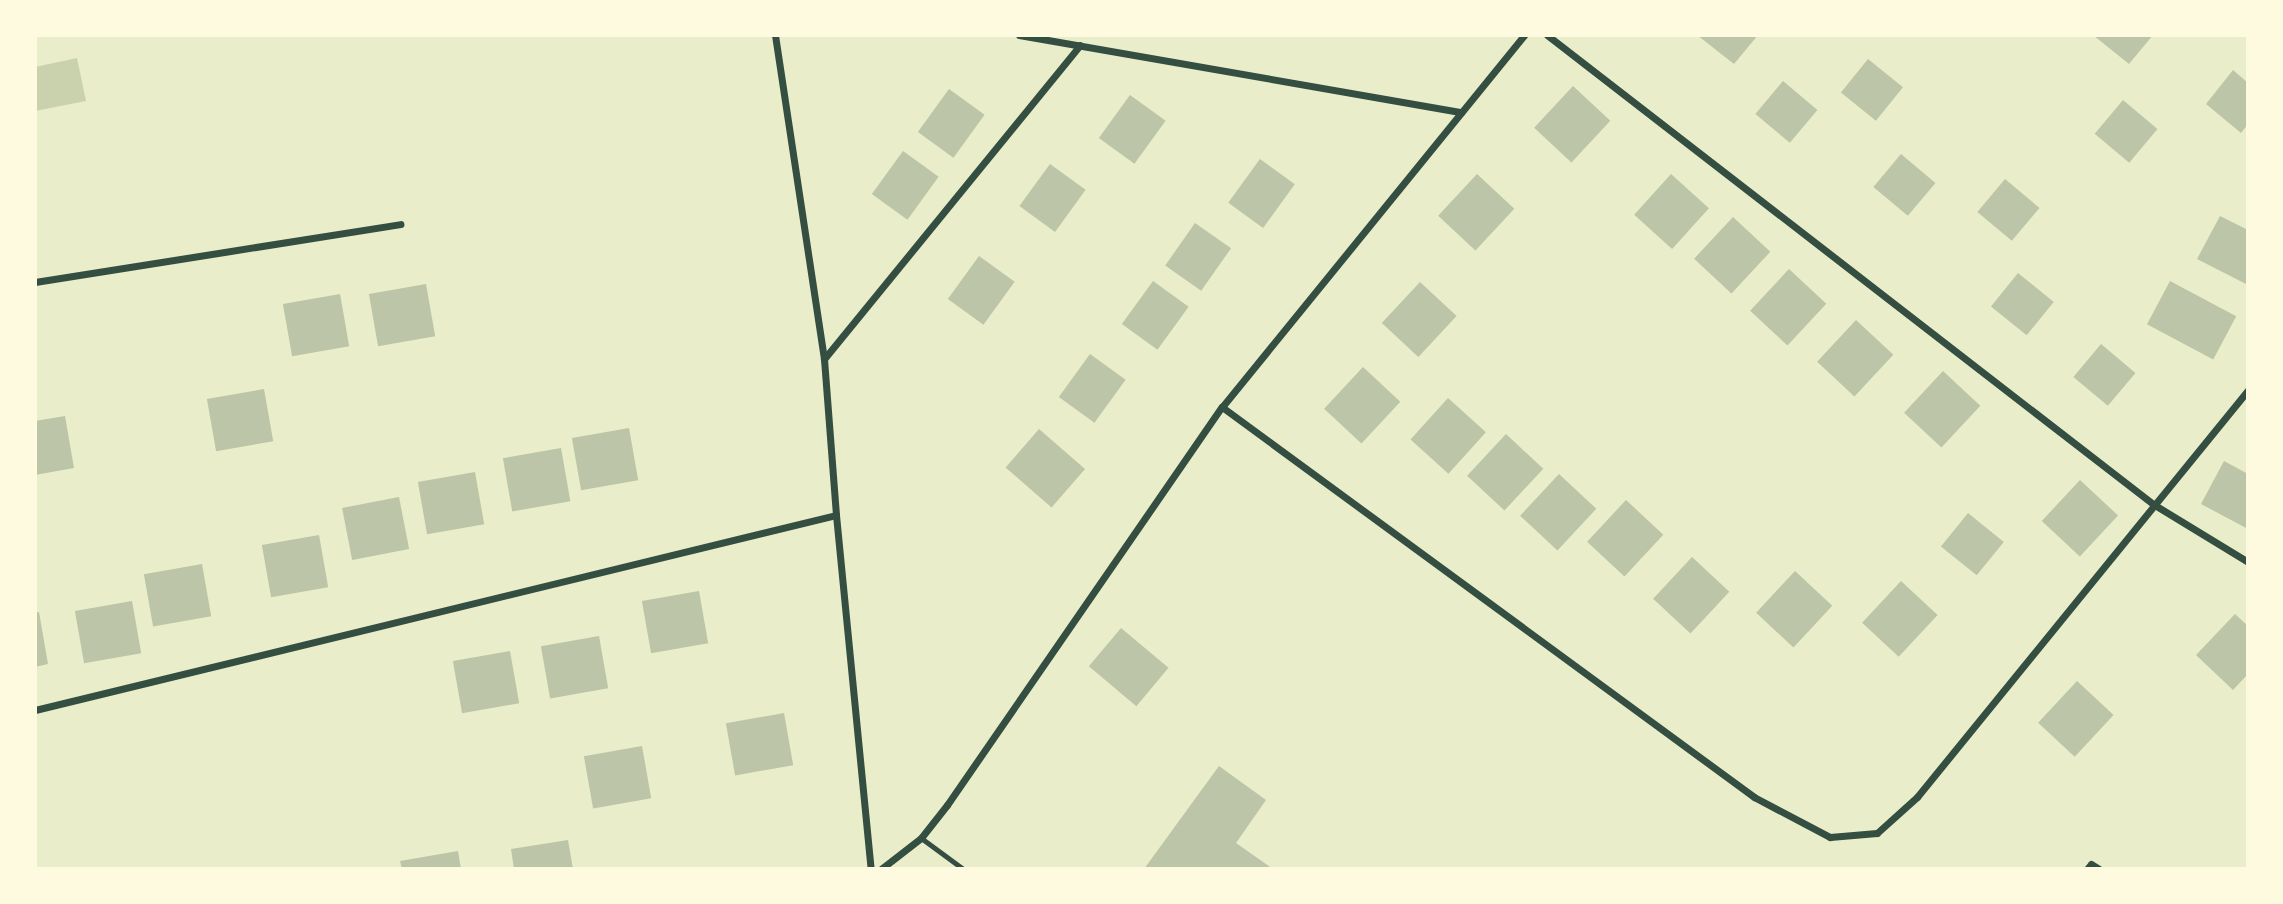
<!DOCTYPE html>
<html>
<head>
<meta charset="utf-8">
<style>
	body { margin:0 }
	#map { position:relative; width:2283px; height:904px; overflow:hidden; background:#e9edc9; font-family:"Fira Sans",sans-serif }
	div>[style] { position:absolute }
	.green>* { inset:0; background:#cad2ad }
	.building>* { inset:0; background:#bcc5a7; transform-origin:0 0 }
	.service>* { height:5px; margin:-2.5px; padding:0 2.5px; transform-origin:2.5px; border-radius:2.5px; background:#344e41 }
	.minor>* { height:7px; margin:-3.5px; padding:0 3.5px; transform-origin:3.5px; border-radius:3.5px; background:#344e41 }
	span { translate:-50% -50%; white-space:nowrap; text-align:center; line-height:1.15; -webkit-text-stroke:5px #fefae0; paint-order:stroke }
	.frame { position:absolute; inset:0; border:37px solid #fefae0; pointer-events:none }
</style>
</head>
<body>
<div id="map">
	<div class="green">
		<i style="clip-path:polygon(77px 58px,86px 101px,35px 111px,35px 67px)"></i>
	</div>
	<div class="building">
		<i style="clip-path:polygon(1697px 35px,1758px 35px,1734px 64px)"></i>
		<i style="clip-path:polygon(2093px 35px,2153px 35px,2129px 64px)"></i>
		<i style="left:1868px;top:59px;width:45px;height:43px;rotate:39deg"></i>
		<i style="clip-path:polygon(2233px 70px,2248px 83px,2248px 124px,2241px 133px,2206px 104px)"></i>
		<i style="left:1783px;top:81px;width:45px;height:43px;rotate:40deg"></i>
		<i style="left:1573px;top:86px;width:51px;height:57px;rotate:43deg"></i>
		<i style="left:949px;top:89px;width:44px;height:53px;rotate:36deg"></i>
		<i style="left:1130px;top:95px;width:44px;height:53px;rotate:36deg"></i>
		<i style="left:2123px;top:100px;width:45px;height:44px;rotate:40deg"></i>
		<i style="left:903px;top:151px;width:44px;height:53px;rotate:36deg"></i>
		<i style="left:1901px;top:154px;width:45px;height:43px;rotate:40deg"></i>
		<i style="left:1260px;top:159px;width:43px;height:54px;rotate:36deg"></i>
		<i style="left:1050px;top:164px;width:44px;height:52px;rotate:36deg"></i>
		<i style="left:1477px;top:174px;width:51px;height:57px;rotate:43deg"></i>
		<i style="left:1671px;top:174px;width:51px;height:55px;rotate:42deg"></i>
		<i style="left:2005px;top:179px;width:45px;height:43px;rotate:40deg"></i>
		<i style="clip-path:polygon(2220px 216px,2248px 230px,2248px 285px,2197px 259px)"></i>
		<i style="left:1733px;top:217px;width:51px;height:57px;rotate:43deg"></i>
		<i style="left:1195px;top:223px;width:44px;height:52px;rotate:35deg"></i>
		<i style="left:979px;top:256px;width:44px;height:53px;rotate:36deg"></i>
		<i style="left:1789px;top:269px;width:51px;height:57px;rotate:43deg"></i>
		<i style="left:2018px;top:273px;width:46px;height:43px;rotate:39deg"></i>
		<i style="left:1153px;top:281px;width:44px;height:53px;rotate:36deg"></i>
		<i style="left:2170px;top:281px;width:75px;height:49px;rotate:28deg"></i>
		<i style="left:1420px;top:282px;width:50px;height:56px;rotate:43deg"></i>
		<i style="left:426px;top:284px;width:53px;height:58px;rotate:80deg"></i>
		<i style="left:340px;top:294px;width:53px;height:58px;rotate:80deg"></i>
		<i style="left:1856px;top:320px;width:51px;height:57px;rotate:43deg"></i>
		<i style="left:2101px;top:344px;width:45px;height:43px;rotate:40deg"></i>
		<i style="left:1090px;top:354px;width:44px;height:53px;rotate:36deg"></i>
		<i style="left:1363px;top:367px;width:51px;height:57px;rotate:43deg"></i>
		<i style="left:1943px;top:371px;width:51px;height:57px;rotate:43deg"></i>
		<i style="left:264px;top:389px;width:53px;height:58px;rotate:80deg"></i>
		<i style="left:1448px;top:398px;width:51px;height:56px;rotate:42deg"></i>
		<i style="clip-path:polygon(65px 416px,74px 468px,35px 475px,35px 421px)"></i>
		<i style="left:629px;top:428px;width:53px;height:58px;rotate:80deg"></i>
		<i style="left:1039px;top:429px;width:61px;height:51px;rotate:41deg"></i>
		<i style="left:1506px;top:434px;width:51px;height:57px;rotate:43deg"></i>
		<i style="left:561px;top:448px;width:54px;height:59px;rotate:80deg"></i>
		<i style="clip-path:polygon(2224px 461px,2248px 474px,2248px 529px,2201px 504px)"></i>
		<i style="left:475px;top:472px;width:53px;height:58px;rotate:80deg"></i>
		<i style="left:1559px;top:474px;width:51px;height:57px;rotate:43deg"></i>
		<i style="left:2080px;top:480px;width:52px;height:56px;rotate:43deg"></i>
		<i style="left:399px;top:497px;width:53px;height:58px;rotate:79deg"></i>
		<i style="left:1626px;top:500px;width:51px;height:57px;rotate:43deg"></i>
		<i style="left:1968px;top:513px;width:46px;height:43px;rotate:39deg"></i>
		<i style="left:319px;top:535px;width:53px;height:58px;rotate:80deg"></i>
		<i style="left:1692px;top:557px;width:51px;height:57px;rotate:43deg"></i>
		<i style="left:202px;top:564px;width:53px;height:59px;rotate:80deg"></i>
		<i style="left:1795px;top:571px;width:51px;height:57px;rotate:43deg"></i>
		<i style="left:1901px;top:581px;width:50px;height:57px;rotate:43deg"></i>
		<i style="left:699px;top:591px;width:53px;height:58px;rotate:80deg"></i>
		<i style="left:132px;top:601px;width:53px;height:58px;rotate:80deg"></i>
		<i style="clip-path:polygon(39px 612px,48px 664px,35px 667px,35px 613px)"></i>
		<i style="clip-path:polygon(2235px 614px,2248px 626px,2248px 674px,2233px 690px,2196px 655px)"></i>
		<i style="left:1121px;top:628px;width:62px;height:50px;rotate:40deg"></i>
		<i style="left:599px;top:636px;width:53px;height:59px;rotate:80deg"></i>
		<i style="left:510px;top:651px;width:53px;height:58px;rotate:80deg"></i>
		<i style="left:2077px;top:681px;width:50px;height:57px;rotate:43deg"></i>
		<i style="left:784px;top:713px;width:53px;height:59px;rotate:80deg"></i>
		<i style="left:642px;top:746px;width:53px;height:59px;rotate:80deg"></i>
		<i style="clip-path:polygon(1219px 766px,1266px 800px,1236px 843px,1273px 869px,1144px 869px)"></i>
		<i style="clip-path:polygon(568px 840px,573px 869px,514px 869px,511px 849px)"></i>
		<i style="clip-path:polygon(458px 851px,461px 869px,402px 869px,400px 861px)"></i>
	</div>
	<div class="service">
		<i style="left:921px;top:838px;width:52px;rotate:36.4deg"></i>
	</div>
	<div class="minor">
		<i style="left:775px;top:35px;width:328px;rotate:81.4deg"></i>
		<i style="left:824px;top:359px;width:156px;rotate:85.6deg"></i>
		<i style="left:836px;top:515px;width:356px;rotate:84.4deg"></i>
		<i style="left:1019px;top:35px;width:449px;rotate:9.9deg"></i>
		<i style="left:1547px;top:35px;width:766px;rotate:37.74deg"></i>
		<i style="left:2153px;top:504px;width:111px;rotate:31.4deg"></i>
		<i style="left:35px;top:282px;width:370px;rotate:-9deg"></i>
		<i style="left:824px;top:359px;width:405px;rotate:-50.8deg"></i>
		<i style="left:1222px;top:407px;width:660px;rotate:36.24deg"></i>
		<i style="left:1754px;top:797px;width:86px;rotate:27.8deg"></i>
		<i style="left:1830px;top:837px;width:47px;rotate:-4.9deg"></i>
		<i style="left:1877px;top:833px;width:54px;rotate:-42deg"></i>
		<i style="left:1917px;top:797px;width:525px;rotate:-50.88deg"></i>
		<i style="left:35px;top:710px;width:824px;rotate:-13.68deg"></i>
		<i style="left:881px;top:869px;width:51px;rotate:-37.8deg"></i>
		<i style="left:921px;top:838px;width:42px;rotate:-51.8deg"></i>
		<i style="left:947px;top:805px;width:484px;rotate:-55.4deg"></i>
		<i style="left:1222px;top:407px;width:479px;rotate:-50.9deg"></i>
		<i style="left:2087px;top:869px;width:6px;rotate:-51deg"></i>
		<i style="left:2091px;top:864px;width:9px;rotate:32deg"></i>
	</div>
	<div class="frame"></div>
</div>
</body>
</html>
